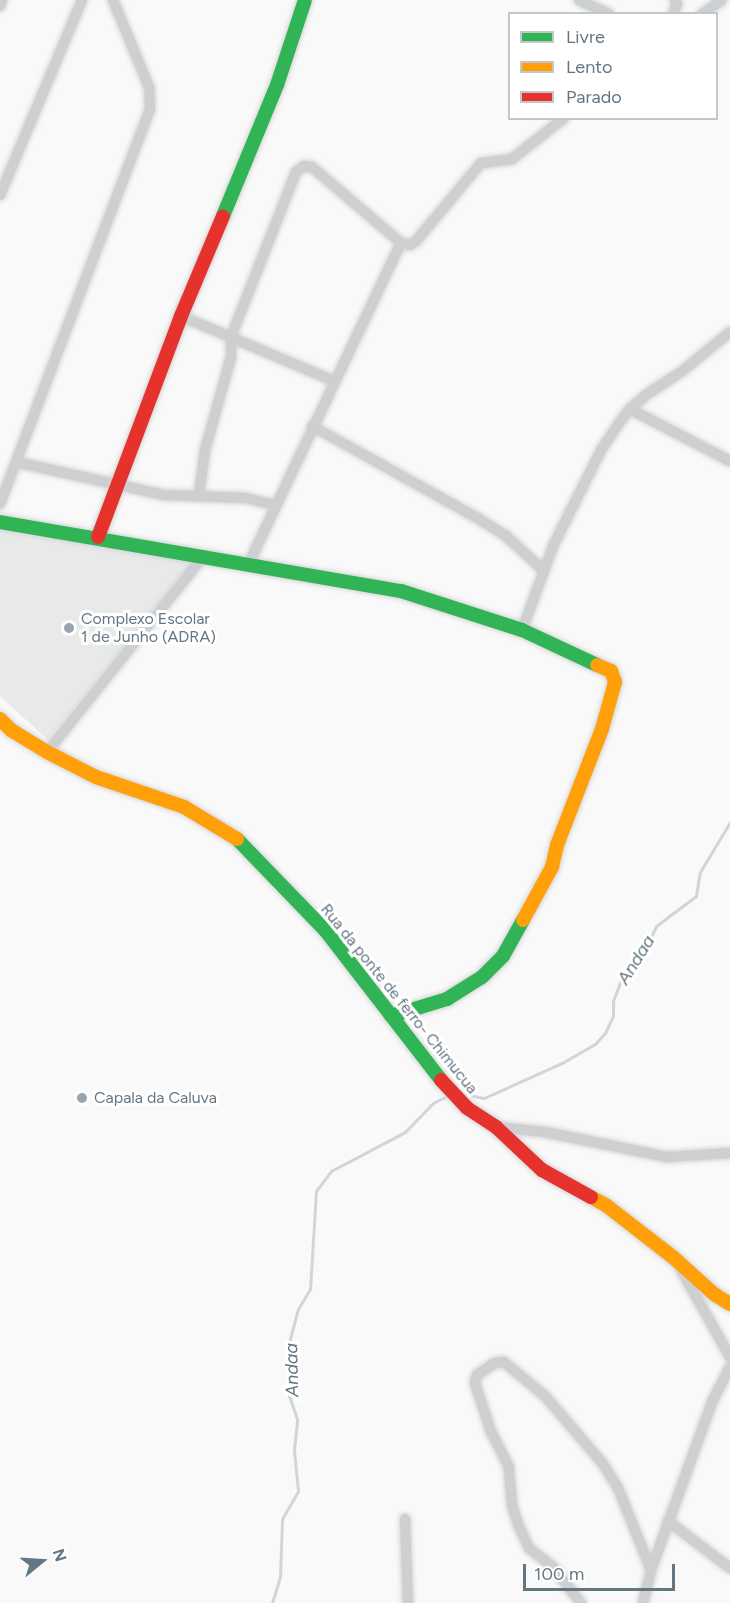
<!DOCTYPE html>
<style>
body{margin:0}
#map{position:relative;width:730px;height:1603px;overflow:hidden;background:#f9f9f9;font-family:Figtree,sans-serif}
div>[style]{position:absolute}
.built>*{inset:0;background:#e8e9e9}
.stream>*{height:3px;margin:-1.5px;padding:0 1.5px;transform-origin:1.5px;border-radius:1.5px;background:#ced6d9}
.roads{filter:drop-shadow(0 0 2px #d5d6d7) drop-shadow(0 0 2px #d5d6d7)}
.street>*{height:10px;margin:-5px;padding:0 5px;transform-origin:5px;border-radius:5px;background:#cecfd0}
.fast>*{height:14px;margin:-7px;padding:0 7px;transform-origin:7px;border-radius:7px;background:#30b455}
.slow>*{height:14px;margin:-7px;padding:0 7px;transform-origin:7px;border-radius:7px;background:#ff9f0a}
.jam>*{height:14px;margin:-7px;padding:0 7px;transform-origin:7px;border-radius:7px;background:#e5322d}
.dots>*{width:16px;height:16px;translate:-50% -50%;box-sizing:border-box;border:3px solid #fff;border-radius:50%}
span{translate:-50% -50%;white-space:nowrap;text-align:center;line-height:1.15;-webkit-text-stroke:6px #fff;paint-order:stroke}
.poi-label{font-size:16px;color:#657683}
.left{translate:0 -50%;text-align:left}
.street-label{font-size:16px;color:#657683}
.water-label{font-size:18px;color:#60757c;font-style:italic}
.legend{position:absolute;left:508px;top:12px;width:210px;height:108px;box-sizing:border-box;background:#fff;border:2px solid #c1c8cd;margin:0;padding:8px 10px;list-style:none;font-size:18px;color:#657683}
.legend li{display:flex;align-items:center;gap:12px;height:30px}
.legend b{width:30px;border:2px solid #c1c8cd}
.north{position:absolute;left:12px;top:1531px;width:60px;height:60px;-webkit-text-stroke:4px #fff;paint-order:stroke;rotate:72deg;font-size:16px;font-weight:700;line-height:24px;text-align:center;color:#657683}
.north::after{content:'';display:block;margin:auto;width:21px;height:27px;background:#657683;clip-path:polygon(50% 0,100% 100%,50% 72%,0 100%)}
.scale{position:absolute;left:523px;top:1564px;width:152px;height:27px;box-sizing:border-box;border:3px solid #657683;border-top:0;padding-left:8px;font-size:18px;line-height:21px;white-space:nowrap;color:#657683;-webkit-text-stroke:4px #fff;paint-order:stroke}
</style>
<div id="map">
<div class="built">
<div style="clip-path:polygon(0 525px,194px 560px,48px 740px,0 696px)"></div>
</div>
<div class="stream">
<div style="left:460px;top:1093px;width:25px;rotate:12deg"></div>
<div style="left:484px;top:1098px;width:85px;rotate:-24.2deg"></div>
<div style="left:562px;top:1063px;width:39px;rotate:-30deg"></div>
<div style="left:596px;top:1043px;width:13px;rotate:-48deg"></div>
<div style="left:605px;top:1033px;width:19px;rotate:-65deg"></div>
<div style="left:613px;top:1016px;width:15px;rotate:-90deg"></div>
<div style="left:613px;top:1001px;width:25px;rotate:-69deg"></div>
<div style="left:622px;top:978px;width:33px;rotate:-50deg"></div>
<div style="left:643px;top:953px;width:30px;rotate:-64deg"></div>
<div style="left:656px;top:926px;width:50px;rotate:-36.9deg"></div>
<div style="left:696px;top:896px;width:24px;rotate:-81deg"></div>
<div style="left:700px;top:872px;width:58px;rotate:-59deg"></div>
<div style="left:272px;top:1603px;width:27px;rotate:-73deg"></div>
<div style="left:280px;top:1577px;width:58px;rotate:-88deg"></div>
<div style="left:282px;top:1519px;width:32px;rotate:-60deg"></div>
<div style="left:298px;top:1491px;width:41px;rotate:-95.6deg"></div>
<div style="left:294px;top:1450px;width:31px;rotate:-84deg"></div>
<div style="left:297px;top:1419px;width:24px;rotate:-109deg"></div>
<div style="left:289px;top:1396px;width:50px;rotate:-91.1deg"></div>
<div style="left:288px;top:1346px;width:38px;rotate:-75deg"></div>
<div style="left:298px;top:1309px;width:23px;rotate:-59deg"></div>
<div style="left:310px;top:1289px;width:98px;rotate:-86.5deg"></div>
<div style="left:316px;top:1191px;width:25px;rotate:-53deg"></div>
<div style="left:331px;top:1171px;width:84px;rotate:-27.8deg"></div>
<div style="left:405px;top:1132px;width:40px;rotate:-46deg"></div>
<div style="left:433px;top:1103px;width:16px;rotate:-27deg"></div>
</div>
<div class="roads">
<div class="street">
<div style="left:579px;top:0;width:33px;rotate:25deg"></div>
<div style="left:0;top:6px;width:6px;rotate:-72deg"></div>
<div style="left:673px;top:14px;width:11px;rotate:-68deg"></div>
<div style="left:677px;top:4px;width:4px;rotate:-117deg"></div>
<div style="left:702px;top:14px;width:24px;rotate:-35deg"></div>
<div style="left:0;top:195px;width:212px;rotate:-67.2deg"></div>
<div style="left:181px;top:316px;width:166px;rotate:23deg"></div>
<div style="left:630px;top:409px;width:113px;rotate:27.5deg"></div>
<div style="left:312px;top:426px;width:191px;rotate:29.1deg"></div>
<div style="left:479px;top:519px;width:32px;rotate:32deg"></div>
<div style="left:506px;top:536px;width:52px;rotate:42.6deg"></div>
<div style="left:16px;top:462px;width:152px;rotate:12.6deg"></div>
<div style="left:164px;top:495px;width:82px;rotate:2.1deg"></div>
<div style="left:246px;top:498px;width:29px;rotate:14deg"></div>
<div style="left:199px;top:495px;width:45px;rotate:-82.4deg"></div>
<div style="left:205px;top:450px;width:97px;rotate:-74.4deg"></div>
<div style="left:231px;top:357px;width:20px;rotate:-90deg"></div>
<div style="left:231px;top:337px;width:177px;rotate:-68.5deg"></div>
<div style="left:296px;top:172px;width:10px;rotate:-37deg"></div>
<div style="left:304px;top:166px;width:8px;rotate:7deg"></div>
<div style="left:312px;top:167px;width:117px;rotate:40.5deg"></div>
<div style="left:0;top:504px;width:422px;rotate:-69.2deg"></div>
<div style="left:150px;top:110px;width:23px;rotate:-92deg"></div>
<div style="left:149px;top:87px;width:94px;rotate:-112.5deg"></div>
<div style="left:248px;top:565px;width:357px;rotate:-64.6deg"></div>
<div style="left:401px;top:243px;width:9px;rotate:13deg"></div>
<div style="left:410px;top:245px;width:7px;rotate:-34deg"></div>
<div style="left:416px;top:241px;width:102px;rotate:-50.2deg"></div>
<div style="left:481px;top:163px;width:31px;rotate:-7deg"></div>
<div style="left:512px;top:159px;width:66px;rotate:-38.3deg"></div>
<div style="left:522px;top:630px;width:92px;rotate:-69.6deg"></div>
<div style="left:554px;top:544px;width:105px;rotate:-63.4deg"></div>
<div style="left:601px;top:450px;width:32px;rotate:-56deg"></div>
<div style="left:619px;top:423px;width:18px;rotate:-52deg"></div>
<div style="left:630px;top:409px;width:21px;rotate:-41deg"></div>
<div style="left:646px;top:395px;width:42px;rotate:-33.3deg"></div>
<div style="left:681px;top:372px;width:63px;rotate:-39.2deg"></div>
<div style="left:47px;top:752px;width:252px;rotate:-51.4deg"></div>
<div style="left:496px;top:1127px;width:49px;rotate:5.8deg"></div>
<div style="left:545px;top:1132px;width:125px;rotate:11.6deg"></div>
<div style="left:667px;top:1157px;width:63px;rotate:-3.6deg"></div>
<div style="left:680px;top:1268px;width:102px;rotate:60.7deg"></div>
<div style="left:405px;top:1519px;width:84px;rotate:88deg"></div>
<div style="left:668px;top:1521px;width:78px;rotate:37.2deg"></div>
<div style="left:581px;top:1603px;width:46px;rotate:-127.9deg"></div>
<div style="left:553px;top:1567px;width:31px;rotate:-142deg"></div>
<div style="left:529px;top:1548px;width:26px;rotate:-115deg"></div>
<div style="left:518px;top:1524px;width:20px;rotate:-108deg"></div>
<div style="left:512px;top:1505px;width:38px;rotate:-95deg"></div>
<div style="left:509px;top:1467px;width:39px;rotate:-117deg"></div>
<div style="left:491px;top:1432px;width:52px;rotate:-108.1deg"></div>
<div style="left:475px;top:1383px;width:8px;rotate:-76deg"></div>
<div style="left:477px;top:1375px;width:22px;rotate:-34deg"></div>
<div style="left:495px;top:1363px;width:9px;rotate:-6deg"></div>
<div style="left:504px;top:1362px;width:53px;rotate:39.7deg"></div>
<div style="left:545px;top:1396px;width:89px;rotate:49.5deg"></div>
<div style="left:603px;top:1464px;width:28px;rotate:58deg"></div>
<div style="left:618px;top:1488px;width:88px;rotate:68.1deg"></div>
<div style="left:643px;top:1603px;width:34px;rotate:-76deg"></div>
<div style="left:651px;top:1570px;width:179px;rotate:-70deg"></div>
<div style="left:712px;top:1402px;width:39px;rotate:-63deg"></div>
</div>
<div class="fast">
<div style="left:223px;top:216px;width:142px;rotate:-67.6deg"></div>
<div style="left:277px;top:85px;width:89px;rotate:-71.8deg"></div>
<div style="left:0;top:522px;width:407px;rotate:9.8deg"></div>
<div style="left:401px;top:591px;width:127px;rotate:17.9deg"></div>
<div style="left:522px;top:630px;width:83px;rotate:25deg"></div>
<div style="left:237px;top:839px;width:127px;rotate:46deg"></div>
<div style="left:325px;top:930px;width:190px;rotate:52.3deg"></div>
<div style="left:391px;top:1016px;width:59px;rotate:-16.9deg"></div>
<div style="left:447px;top:999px;width:41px;rotate:-32.2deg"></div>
<div style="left:482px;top:977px;width:30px;rotate:-45deg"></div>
<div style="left:503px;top:956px;width:41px;rotate:-60.9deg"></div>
</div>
<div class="slow">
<div style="left:0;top:719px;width:16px;rotate:45deg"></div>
<div style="left:11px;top:730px;width:42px;rotate:31.4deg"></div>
<div style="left:47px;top:752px;width:55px;rotate:27deg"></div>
<div style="left:96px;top:777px;width:93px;rotate:18.8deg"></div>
<div style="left:184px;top:807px;width:62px;rotate:31.1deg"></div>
<div style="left:523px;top:920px;width:60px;rotate:-61.3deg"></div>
<div style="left:552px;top:867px;width:23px;rotate:-77deg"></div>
<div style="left:557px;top:845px;width:124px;rotate:-68.8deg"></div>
<div style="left:602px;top:729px;width:49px;rotate:-74.5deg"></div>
<div style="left:615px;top:682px;width:12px;rotate:-110deg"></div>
<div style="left:611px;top:671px;width:15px;rotate:-157deg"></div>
<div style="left:591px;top:1197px;width:18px;rotate:29deg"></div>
<div style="left:607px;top:1206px;width:85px;rotate:37.8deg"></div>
<div style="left:674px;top:1258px;width:54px;rotate:42deg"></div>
<div style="left:714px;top:1294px;width:19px;rotate:32deg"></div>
</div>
<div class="jam">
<div style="left:98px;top:537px;width:236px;rotate:-69.4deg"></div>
<div style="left:181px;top:316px;width:108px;rotate:-67.2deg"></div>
<div style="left:441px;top:1080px;width:38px;rotate:47deg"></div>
<div style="left:467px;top:1108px;width:35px;rotate:33deg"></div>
<div style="left:496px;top:1127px;width:63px;rotate:43.1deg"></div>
<div style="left:542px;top:1170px;width:56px;rotate:28.9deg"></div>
</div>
</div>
<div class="dots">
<div style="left:69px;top:628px;background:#99a4ac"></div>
<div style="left:82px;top:1098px;background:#99a4ac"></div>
</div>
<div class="poi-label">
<span class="left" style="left:81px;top:628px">Complexo Escolar<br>1 de Junho (ADRA)</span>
<span class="left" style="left:94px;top:1098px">Capala da Caluva</span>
</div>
<div class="street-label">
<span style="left:399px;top:999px;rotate:51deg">Rua da ponte de ferro- Chimucua</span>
</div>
<div class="water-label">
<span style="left:636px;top:960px;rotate:-58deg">Andaa</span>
<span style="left:292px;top:1370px;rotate:-91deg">Andaa</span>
</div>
<ul class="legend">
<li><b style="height:8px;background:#30b455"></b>Livre</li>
<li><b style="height:8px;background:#ff9f0a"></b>Lento</li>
<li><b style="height:8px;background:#e5322d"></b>Parado</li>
</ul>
<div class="north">N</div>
<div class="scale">100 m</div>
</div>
